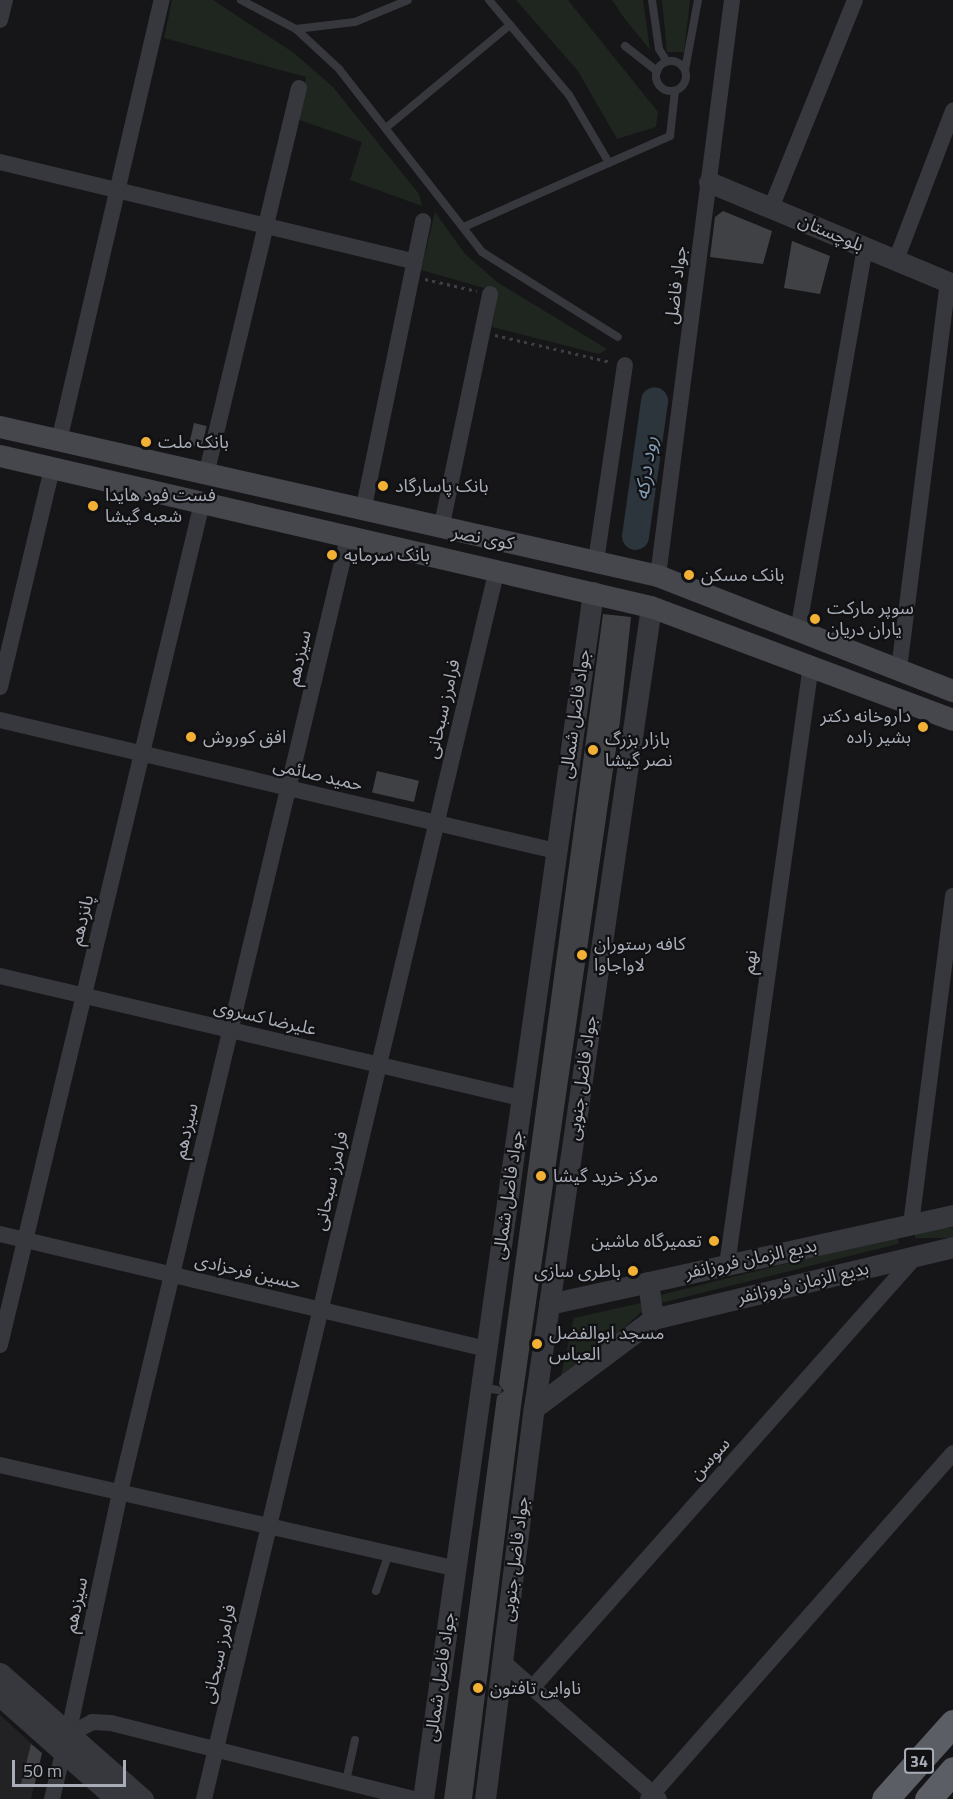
<!DOCTYPE html>
<meta charset="utf-8">
<style>
body{margin:0}
#map{position:relative;width:953px;height:1799px;overflow:hidden;background:#161618;font-family:"Titillium Web","Noto Sans Arabic",sans-serif}
div>[style]{position:absolute}
.built>*{inset:0;background:#222225}
.green>*{inset:0;background:#1e261f;transform-origin:0 0}
.river>*{height:27px;margin:-13.5px;padding:0 13.5px;transform-origin:13.5px;border-radius:13.5px;background:#2c353c}
.building>*{inset:0;background:#404145;transform-origin:0 0}
.path>*{height:3px;margin-top:-1.5px;transform-origin:0;background:repeating-linear-gradient(90deg,#3d3f44 0 3px,transparent 0 7.5px)}
.service>*{height:8px;margin:-4px;padding:0 4px;transform-origin:4px;border-radius:4px;background:#37383d}
.service>.ring{margin:-4px;padding:0;box-sizing:content-box;background:none;border:8px solid #37383d;border-radius:50%}
.minor>*{height:16px;margin:-8px;padding:0 8px;transform-origin:8px;border-radius:8px;background:#37383d}
.tertiary>*{height:21px;margin:-10.5px;padding:0 10.5px;transform-origin:10.5px;border-radius:10.5px;background:#37383d}
.secondary>*{height:22px;margin:-11px;padding:0 11px;transform-origin:11px;border-radius:11px;background:#45474d}
.trunk>*{height:27px;margin:-13.5px;padding:0 13.5px;transform-origin:13.5px;border-radius:13.5px;background:#5b5e65}
.dots>*{width:16px;height:16px;translate:-50% -50%;box-sizing:border-box;border:3px solid #111113;border-radius:50%}
span{translate:-50% -50%;white-space:nowrap;text-align:center;line-height:1.15;-webkit-text-stroke:4.5px #111113;paint-order:stroke}
.shield-label span{padding:2px 4px;background:#111113;border:2px solid;border-radius:4px;-webkit-text-stroke-width:0}
.shield-label{font-size:16px;color:#a8adb8;font-weight:700}
.street-label{font-size:18px;color:#a8adb8}
.poi-label{font-size:18px;color:#a8adb8}
.left{translate:0 -50%;text-align:left}
.right{translate:-100% -50%;text-align:right}
.water-label{font-size:20px;color:#7f9bb3;font-style:italic}
.scale{position:absolute;left:12px;top:1760px;width:114px;height:27px;box-sizing:border-box;border:3px solid #a8adb8;border-top:0;padding-left:8px;font-size:18px;line-height:21px;white-space:nowrap;color:#a8adb8;-webkit-text-stroke:4px #111113;paint-order:stroke}
</style>
<div id="map">
<div class="built">
<div style="clip-path:polygon(0 1715px,42px 1753px,31px 1799px,0 1799px)"></div>
</div>
<div class="green">
<div style="clip-path:polygon(172px 0,213px 0,294px 53px,333px 87px,419px 194px,422px 206px,350px 180px,362px 142px,297px 119px,306px 77px,164px 38px)"></div>
<div style="clip-path:polygon(516px 0,568px 0,658px 112px,656px 127px,617px 139px,578px 71px)"></div>
<div style="clip-path:polygon(612px 0,643px 0,650px 50px,625px 19px)"></div>
<div style="clip-path:polygon(662px 0,690px 0,684px 52px,667px 52px)"></div>
<div style="clip-path:polygon(435px 212px,465px 254px,497px 282px,607px 349px,599px 354px,492px 327px,498px 292px,421px 270px)"></div>
<div style="left:953px;top:1228px;width:10px;height:38px;rotate:90deg"></div>
<div style="left:897px;top:1236px;width:8px;height:244px;rotate:76deg"></div>
<div style="clip-path:polygon(645px 1302px,647px 1307px,566px 1380px,561px 1375px,574px 1318px)"></div>
</div>
<div class="river">
<div style="left:635px;top:536px;width:137px;rotate:-82deg"></div>
</div>
<div class="building">
<div style="clip-path:polygon(723px 211px,772px 231px,763px 264px,710px 257px,715px 217px)"></div>
<div style="clip-path:polygon(792px 241px,830px 256px,820px 294px,784px 288px)"></div>
<div style="left:194px;top:423px;width:13px;height:22px;rotate:13deg"></div>
<div style="clip-path:polygon(603px 614px,631px 617px,620px 721px,521px 1406px,472px 1799px,444px 1799px,497px 1396px,504px 1391px,499px 1384px)"></div>
<div style="left:377px;top:771px;width:43px;height:22px;rotate:13deg"></div>
<div style="clip-path:polygon(31px 1744px,42px 1753px,34px 1787px,21px 1784px)"></div>
</div>
<div class="path">
<div style="left:425px;top:279px;width:53px;rotate:13deg"></div>
<div style="left:495px;top:335px;width:119px;rotate:13.1deg"></div>
</div>
<div class="service">
<div style="left:241px;top:0;width:62px;rotate:27.8deg"></div>
<div style="left:296px;top:29px;width:59px;rotate:42.9deg"></div>
<div style="left:339px;top:69px;width:232px;rotate:52deg"></div>
<div style="left:482px;top:252px;width:160px;rotate:32deg"></div>
<div style="left:489px;top:0;width:124px;rotate:49.9deg"></div>
<div style="left:569px;top:95px;width:79px;rotate:59.5deg"></div>
<div style="left:652px;top:0;width:49px;rotate:81.9deg"></div>
<div style="left:659px;top:49px;width:15px;rotate:58deg"></div>
<div style="left:296px;top:29px;width:59px;rotate:-6.8deg"></div>
<div style="left:355px;top:22px;width:57px;rotate:-22.5deg"></div>
<div style="left:625px;top:46px;width:41px;rotate:38deg"></div>
<div class="ring" style="left:656px;top:61px;width:22px;height:22px"></div>
<div style="left:685px;top:70px;width:71px;rotate:-79.5deg"></div>
<div style="left:387px;top:127px;width:160px;rotate:-39.7deg"></div>
<div style="left:466px;top:226px;width:223px;rotate:-23.8deg"></div>
<div style="left:670px;top:136px;width:45px;rotate:-83.7deg"></div>
<div style="left:481px;top:1387px;width:17px;rotate:10deg"></div>
<div style="left:376px;top:1591px;width:40px;rotate:-71.1deg"></div>
<div style="left:346px;top:1781px;width:42px;rotate:-77.6deg"></div>
</div>
<div class="minor">
<div style="left:0;top:20px;width:21px;rotate:-76deg"></div>
<div style="left:0;top:162px;width:425px;rotate:13.5deg"></div>
<div style="left:771px;top:208px;width:224px;rotate:-68deg"></div>
<div style="left:896px;top:260px;width:160px;rotate:-69.1deg"></div>
<div style="left:59px;top:441px;width:453px;rotate:-76.9deg"></div>
<div style="left:206px;top:475px;width:398px;rotate:-76.5deg"></div>
<div style="left:363px;top:511px;width:296px;rotate:-78.3deg"></div>
<div style="left:441px;top:529px;width:240px;rotate:-78.2deg"></div>
<div style="left:596px;top:561px;width:198px;rotate:-81.6deg"></div>
<div style="left:658px;top:576px;width:581px;rotate:-82.68deg"></div>
<div style="left:798px;top:631px;width:390px;rotate:-80.1deg"></div>
<div style="left:899px;top:669px;width:390px;rotate:-82.8deg"></div>
<div style="left:0;top:687px;width:225px;rotate:-76.6deg"></div>
<div style="left:0;top:720px;width:571px;rotate:13.26deg"></div>
<div style="left:0;top:976px;width:535px;rotate:13.18deg"></div>
<div style="left:911px;top:1224px;width:331px;rotate:-82.7deg"></div>
<div style="left:0;top:1234px;width:499px;rotate:13.3deg"></div>
<div style="left:727px;top:1265px;width:606px;rotate:-82.03deg"></div>
<div style="left:0;top:1345px;width:866px;rotate:-76.51deg"></div>
<div style="left:0;top:1465px;width:467px;rotate:12.8deg"></div>
<div style="left:502px;top:1661px;width:209px;rotate:41.3deg"></div>
<div style="left:533px;top:1687px;width:577px;rotate:-48.37deg"></div>
<div style="left:68px;top:1735px;width:249px;rotate:-77.9deg"></div>
<div style="left:120px;top:1492px;width:981px;rotate:-76.56deg"></div>
<div style="left:68px;top:1735px;width:27px;rotate:-28deg"></div>
<div style="left:92px;top:1722px;width:19px;rotate:3deg"></div>
<div style="left:111px;top:1723px;width:312px;rotate:14.1deg"></div>
<div style="left:52px;top:1799px;width:47px;rotate:-76.6deg"></div>
<div style="left:204px;top:1799px;width:1260px;rotate:-76.6deg"></div>
<div style="left:648px;top:1799px;width:461px;rotate:-48.6deg"></div>
</div>
<div class="tertiary">
<div style="left:709px;top:182px;width:264px;rotate:22.7deg"></div>
<div style="left:648px;top:1282px;width:37px;rotate:82deg"></div>
<div style="left:549px;top:1304px;width:414px;rotate:-12.4deg"></div>
<div style="left:534px;top:1408px;width:149px;rotate:-36.8deg"></div>
<div style="left:653px;top:1319px;width:309px;rotate:-13.5deg"></div>
<div style="left:0;top:1673px;width:191px;rotate:41.4deg"></div>
<div style="left:0;top:1696px;width:155px;rotate:41.6deg"></div>
<div style="left:423px;top:1799px;width:1219px;rotate:-81.98deg"></div>
<div style="left:485px;top:1799px;width:394px;rotate:-82.9deg"></div>
<div style="left:534px;top:1408px;width:809px;rotate:-81.69deg"></div>
</div>
<div class="secondary">
<div style="left:0;top:427px;width:675px;rotate:12.76deg"></div>
<div style="left:658px;top:576px;width:317px;rotate:21.3deg"></div>
<div style="left:0;top:456px;width:668px;rotate:13.06deg"></div>
<div style="left:651px;top:607px;width:322px;rotate:20.5deg"></div>
</div>
<div class="trunk">
<div style="left:885px;top:1799px;width:102px;rotate:-48.2deg"></div>
<div style="left:928px;top:1799px;width:38px;rotate:-49deg"></div>
</div>
<div class="dots">
<div style="left:146px;top:442px;background:#f2b134"></div>
<div style="left:383px;top:486px;background:#f2b134"></div>
<div style="left:93px;top:506px;background:#f2b134"></div>
<div style="left:332px;top:555px;background:#f2b134"></div>
<div style="left:689px;top:575px;background:#f2b134"></div>
<div style="left:815px;top:619px;background:#f2b134"></div>
<div style="left:923px;top:727px;background:#f2b134"></div>
<div style="left:191px;top:737px;background:#f2b134"></div>
<div style="left:593px;top:750px;background:#f2b134"></div>
<div style="left:582px;top:955px;background:#f2b134"></div>
<div style="left:541px;top:1176px;background:#f2b134"></div>
<div style="left:714px;top:1241px;background:#f2b134"></div>
<div style="left:633px;top:1271px;background:#f2b134"></div>
<div style="left:537px;top:1344px;background:#f2b134"></div>
<div style="left:478px;top:1688px;background:#f2b134"></div>
</div>
<div class="shield-label">
<span style="left:919px;top:1761px">34</span>
</div>
<div class="street-label">
<span style="left:831px;top:233px;rotate:23deg">بلوچستان</span>
<span style="left:676px;top:285px;rotate:-83deg">جواد فاضل</span>
<span style="left:483px;top:538px;rotate:11deg">کوی نصر</span>
<span style="left:299px;top:658px;rotate:-77deg">سیزدهم</span>
<span style="left:443px;top:709px;rotate:-77deg">فرامرز سبحانی</span>
<span style="left:575px;top:714px;rotate:-82deg">جواد فاضل شمالی</span>
<span style="left:318px;top:775px;rotate:13deg">حمید صائمی</span>
<span style="left:82px;top:920px;rotate:-76deg">پانزدهم</span>
<span style="left:750px;top:962px;rotate:-82deg">نهم</span>
<span style="left:265px;top:1018px;rotate:13deg">علیرضا کسروی</span>
<span style="left:582px;top:1078px;rotate:-82deg">جواد فاضل جنوبی</span>
<span style="left:186px;top:1131px;rotate:-77deg">سیزدهم</span>
<span style="left:331px;top:1181px;rotate:-77deg">فرامرز سبحانی</span>
<span style="left:508px;top:1195px;rotate:-82deg">جواد فاضل شمالی</span>
<span style="left:751px;top:1259px;rotate:-12deg">بدیع‌ الزمان فروزانفر</span>
<span style="left:248px;top:1272px;rotate:13deg">حسین فرحزادی</span>
<span style="left:803px;top:1283px;rotate:-13deg">بدیع الزمان فروزانفر</span>
<span style="left:710px;top:1459px;rotate:-48deg">سوسن</span>
<span style="left:515px;top:1559px;rotate:-83deg">جواد فاضل جنوبی</span>
<span style="left:76px;top:1605px;rotate:-78deg">سیزدهم</span>
<span style="left:219px;top:1654px;rotate:-77deg">فرامرز سبحانی</span>
<span style="left:440px;top:1677px;rotate:-82deg">جواد فاضل شمالی</span>
</div>
<div class="poi-label">
<span class="left" style="left:158px;top:442px">بانک ملت</span>
<span class="left" style="left:395px;top:486px">بانک پاسارگاد</span>
<span class="left" style="left:105px;top:506px">فست فود هایدا<br>شعبه گیشا</span>
<span class="left" style="left:344px;top:555px">بانک سرمایه</span>
<span class="left" style="left:701px;top:575px">بانک مسکن</span>
<span class="left" style="left:827px;top:619px">سوپر مارکت<br>یاران دریان</span>
<span class="right" style="left:911px;top:727px">داروخانه دکتر<br>بشیر زاده</span>
<span class="left" style="left:203px;top:737px">افق کوروش</span>
<span class="left" style="left:605px;top:750px">بازار بزرگ<br>نصر گیشا</span>
<span class="left" style="left:594px;top:955px">کافه رستوران<br>لاواجاوا</span>
<span class="left" style="left:553px;top:1176px">مرکز خرید گیشا</span>
<span class="right" style="left:702px;top:1241px">تعمیرگاه ماشین</span>
<span class="right" style="left:621px;top:1271px">باطری سازی</span>
<span class="left" style="left:549px;top:1344px">مسجد ابوالفضل<br>العباس</span>
<span class="left" style="left:490px;top:1688px">ناوایی تافتون</span>
</div>
<div class="water-label">
<span style="left:645px;top:468px;rotate:-82deg">رود درکه</span>
</div>
<div class="scale">50 m</div>
</div>
